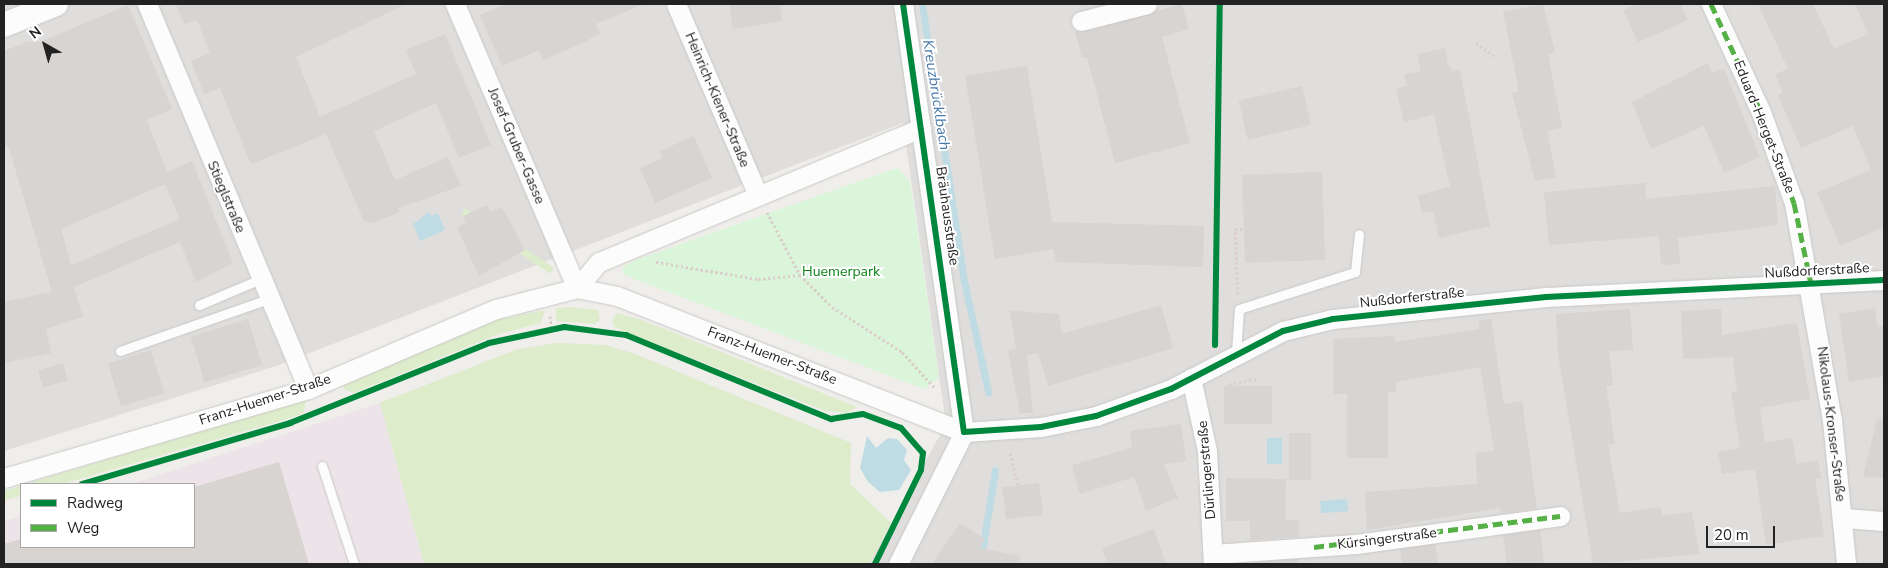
<!DOCTYPE html>
<meta charset="utf-8">
<style>
body{margin:0}
#map{position:relative;width:1888px;height:568px;overflow:hidden;background:#f0eeeb;font-family:"Nunito Sans",sans-serif}
div>[style]{position:absolute}
.residential>*{inset:0;background:#dfdedc}
.industrial>*{inset:0;background:#ede4e9}
.grass>*{inset:0;background:#ddeccb;transform-origin:0 0}
.park>*{inset:0;background:#daf5da}
.water>*{inset:0;background:#bfdbe3;transform-origin:0 0}
.stream>*{height:7px;margin:-3.5px;padding:0 3.5px;transform-origin:3.5px;border-radius:3.5px;background:#bfdbe3}
.building>*{inset:0;background:#d7d4d2;transform-origin:0 0}
.path>*{height:3px;margin-top:-1.5px;transform-origin:0;background:repeating-linear-gradient(90deg,#dccecd 0 2.5px,transparent 0 5px)}
.roads{filter:drop-shadow(0 0 1px #c9c8c7) drop-shadow(0 0 1px #c9c8c7)}
.service>*{height:9px;margin:-4.5px;padding:0 4.5px;transform-origin:4.5px;border-radius:4.5px;background:#fdfcfc}
.minor>*{height:19px;margin:-9.5px;padding:0 9.5px;transform-origin:9.5px;border-radius:9.5px;background:#fdfcfc}
.tertiary>*{height:24px;margin:-12px;padding:0 12px;transform-origin:12px;border-radius:12px;background:#fdfcfc}
.quiet>*{height:5px;margin-top:-2.5px;transform-origin:0;background:repeating-linear-gradient(90deg,#55b145 0 10px,transparent 0 15px)}
.cycleway>*{height:6px;margin:-3px;padding:0 3px;transform-origin:3px;border-radius:3px;background:#00873e}
span{translate:-50% -50%;white-space:nowrap;text-align:center;line-height:1.15;-webkit-text-stroke:4px #fff;paint-order:stroke}
.street-label{font-size:14px;color:#222}
.park-label{font-size:14px;color:#0c8416}
.water-label{font-size:15px;color:#4a7aab;font-style:italic}
.frame{position:absolute;inset:0;border:5px solid #222;pointer-events:none}
.legend{position:absolute;left:20px;top:483px;width:175px;height:65px;box-sizing:border-box;background:#fff;border:1px solid #a7a7a7;margin:0;padding:6px 9px;list-style:none;font-size:15px;color:#222}
.legend li{display:flex;align-items:center;gap:10px;height:25px}
.legend b{width:25px;border:1px solid #a7a7a7}
.north{position:absolute;left:20px;top:20px;width:50px;height:50px;-webkit-text-stroke:4px #fff;paint-order:stroke;rotate:322deg;font-size:14px;font-weight:700;line-height:20px;text-align:center;color:#222}
.north::after{content:'';display:block;margin:auto;width:18px;height:22px;background:#222;clip-path:polygon(50% 0,100% 100%,50% 72%,0 100%)}
.scale{position:absolute;left:1706px;top:526px;width:69px;height:22px;box-sizing:border-box;border:2px solid #222;border-top:0;padding-left:6px;font-size:15px;line-height:18px;white-space:nowrap;color:#222;-webkit-text-stroke:4px #fff;paint-order:stroke}
</style>
<div id="map">
<div class="residential">
<div style="clip-path:polygon(4px 4px,1884px 4px,1884px 564px,869px 564px,946px 424px,903px 123px,276px 366px,4px 451px)"></div>
</div>
<div class="industrial">
<div style="clip-path:polygon(556px 343px,605px 345px,632px 353px,851px 443px,850px 484px,891px 523px,869px 564px,4px 564px,4px 521px,21px 516px,21px 547px,194px 547px,194px 484px,131px 484px,380px 403px,515px 350px)"></div>
</div>
<div class="grass">
<div style="left:554px;top:268px;width:7px;height:107px;rotate:124deg"></div>
<div style="clip-path:polygon(570px 307px,598px 310px,600px 320px,595px 324px,556px 321px,556px 308px)"></div>
<div style="clip-path:polygon(545px 310px,541px 323px,499px 334px,353px 393px,344px 389px,342px 384px,495px 320px)"></div>
<div style="clip-path:polygon(617px 313px,642px 320px,857px 407px,846px 413px,825px 411px,614px 327px,612px 320px)"></div>
<div style="clip-path:polygon(556px 343px,605px 345px,632px 353px,851px 443px,850px 484px,891px 523px,869px 564px,424px 564px,380px 403px,515px 350px)"></div>
<div style="clip-path:polygon(306px 399px,304px 413px,284px 420px,62px 484px,26px 484px)"></div>
<div style="clip-path:polygon(21px 486px,21px 496px,4px 500px,4px 491px)"></div>
</div>
<div class="park">
<div style="clip-path:polygon(897px 168px,910px 181px,939px 377px,924px 389px,624px 275px,622px 268px,633px 261px)"></div>
</div>
<div class="water">
<div style="clip-path:polygon(429px 212px,431px 216px,438px 213px,445px 230px,420px 241px,413px 224px)"></div>
<div style="clip-path:polygon(867px 436px,876px 448px,888px 438px,897px 439px,907px 450px,904px 460px,911px 470px,899px 490px,880px 492px,868px 482px,860px 468px)"></div>
<div style="left:1267px;top:438px;width:15px;height:26px"></div>
<div style="left:1347px;top:499px;width:12px;height:27px;rotate:85deg"></div>
</div>
<div class="stream">
<div style="left:922px;top:4px;width:275px;rotate:81.4deg"></div>
<div style="left:963px;top:276px;width:119px;rotate:77.8deg"></div>
<div style="left:980px;top:564px;width:95px;rotate:-80.9deg"></div>
</div>
<div class="building">
<div style="clip-path:polygon(176px 4px,406px 4px,296px 57px,320px 117px,416px 74px,406px 50px,445px 34px,491px 145px,459px 158px,436px 103px,374px 131px,395px 180px,448px 157px,461px 186px,398px 208px,400px 212px,373px 223px,364px 221px,326px 134px,251px 164px,220px 88px,204px 94px,191px 61px,210px 53px,197px 20px,184px 24px)"></div>
<div style="clip-path:polygon(506px 4px,644px 4px,596px 24px,600px 33px,581px 44px,543px 60px,539px 50px,502px 66px,480px 15px)"></div>
<div style="clip-path:polygon(729px 4px,780px 4px,782px 21px,733px 29px)"></div>
<div style="clip-path:polygon(1182px 4px,1189px 29px,1162px 37px,1190px 143px,1115px 163px,1087px 57px,1082px 58px,1075px 32px)"></div>
<div style="clip-path:polygon(1543px 4px,1555px 52px,1548px 54px,1562px 128px,1547px 131px,1556px 177px,1535px 181px,1512px 93px,1519px 92px,1503px 12px)"></div>
<div style="clip-path:polygon(1638px 4px,1680px 4px,1688px 20px,1638px 42px,1623px 10px)"></div>
<div style="clip-path:polygon(1758px 4px,1813px 4px,1834px 49px,1868px 34px,1855px 4px,1884px 4px,1884px 227px,1840px 246px,1817px 192px,1871px 170px,1853px 126px,1801px 148px,1778px 95px,1783px 93px,1775px 74px,1788px 69px)"></div>
<div style="clip-path:polygon(evenodd,128px 5px,172px 109px,147px 120px,167px 172px,192px 161px,233px 263px,196px 282px,180px 242px,74px 287px,83px 317px,46px 329px,51px 353px,4px 363px,4px 302px,52px 292px,8px 145px,4px 146px,4px 51px,27px 42px,40px 42px,128px 5px,165px 184px,180px 219px,71px 265px,61px 229px,165px 184px)"></div>
<div style="clip-path:polygon(1445px 48px,1448px 65px,1453px 71px,1460px 70px,1490px 226px,1439px 238px,1433px 211px,1422px 213px,1418px 195px,1450px 187px,1434px 114px,1404px 122px,1396px 88px,1407px 86px,1404px 74px,1421px 71px,1417px 54px)"></div>
<div style="clip-path:polygon(1708px 63px,1712px 73px,1724px 69px,1760px 157px,1724px 173px,1704px 126px,1651px 149px,1632px 102px)"></div>
<div style="clip-path:polygon(1027px 66px,1052px 222px,1204px 226px,1203px 267px,1056px 262px,1053px 249px,995px 259px,965px 76px)"></div>
<div style="left:1302px;top:86px;width:40px;height:65px;rotate:77deg"></div>
<div style="clip-path:polygon(694px 136px,712px 178px,655px 203px,640px 168px,663px 158px,660px 151px)"></div>
<div style="left:1322px;top:172px;width:88px;height:80px;rotate:88deg"></div>
<div style="clip-path:polygon(1645px 183px,1646px 199px,1775px 186px,1778px 225px,1678px 238px,1680px 264px,1661px 265px,1659px 236px,1549px 245px,1544px 192px)"></div>
<div style="clip-path:polygon(487px 205px,490px 212px,502px 207px,525px 250px,479px 276px,457px 227px,466px 223px,463px 216px)"></div>
<div style="clip-path:polygon(1161px 305px,1173px 348px,1048px 386px,1038px 353px,1027px 355px,1033px 412px,1020px 414px,1008px 351px,1016px 349px,1010px 311px,1059px 314px,1062px 334px)"></div>
<div style="clip-path:polygon(1875px 308px,1878px 327px,1884px 326px,1884px 376px,1849px 382px,1839px 314px)"></div>
<div style="clip-path:polygon(1630px 309px,1633px 350px,1609px 351px,1613px 385px,1606px 386px,1615px 444px,1608px 445px,1620px 513px,1661px 507px,1662px 516px,1692px 512px,1699px 554px,1593px 564px,1558px 354px,1556px 314px)"></div>
<div style="clip-path:polygon(1721px 309px,1722px 335px,1797px 323px,1810px 399px,1760px 408px,1765px 443px,1792px 438px,1797px 464px,1818px 460px,1821px 478px,1815px 479px,1824px 536px,1766px 545px,1755px 469px,1722px 474px,1718px 452px,1740px 448px,1731px 392px,1737px 391px,1733px 357px,1683px 359px,1681px 311px)"></div>
<div style="left:248px;top:319px;width:48px;height:60px;rotate:73deg"></div>
<div style="clip-path:polygon(1491px 319px,1504px 404px,1522px 401px,1537px 508px,1500px 513px,1500px 508px,1367px 530px,1365px 492px,1477px 484px,1476px 453px,1494px 451px,1480px 367px,1396px 382px,1396px 392px,1388px 392px,1388px 458px,1347px 458px,1347px 394px,1334px 394px,1333px 339px,1394px 336px,1395px 342px,1479px 329px,1479px 320px)"></div>
<div style="left:151px;top:350px;width:45px;height:45px;rotate:73deg"></div>
<div style="left:63px;top:363px;width:18px;height:26px;rotate:74deg"></div>
<div style="left:1224px;top:386px;width:48px;height:38px"></div>
<div style="clip-path:polygon(1877px 419px,1884px 419px,1884px 478px,1863px 477px)"></div>
<div style="clip-path:polygon(1181px 424px,1186px 461px,1164px 464px,1178px 498px,1146px 511px,1134px 477px,1080px 494px,1072px 465px,1132px 448px,1130px 431px)"></div>
<div style="left:1289px;top:433px;width:22px;height:47px"></div>
<div style="clip-path:polygon(279px 462px,309px 564px,4px 564px,4px 544px,21px 539px,21px 547px,194px 547px,194px 487px)"></div>
<div style="clip-path:polygon(1226px 478px,1286px 479px,1285px 520px,1299px 520px,1299px 537px,1250px 540px,1250px 521px,1226px 521px)"></div>
<div style="left:1039px;top:483px;width:32px;height:37px;rotate:83deg"></div>
<div style="clip-path:polygon(960px 523px,985px 539px,980px 548px,1020px 556px,1019px 564px,932px 564px)"></div>
<div style="clip-path:polygon(1154px 529px,1166px 564px,1108px 564px,1102px 548px)"></div>
<div style="clip-path:polygon(1540px 530px,1544px 564px,1507px 564px,1503px 535px)"></div>
<div style="clip-path:polygon(1435px 544px,1438px 564px,1402px 564px,1400px 549px)"></div>
<div style="clip-path:polygon(1299px 559px,1299px 564px,1250px 564px,1250px 563px)"></div>
</div>
<div class="path">
<div style="left:1476px;top:43px;width:24px;rotate:35deg"></div>
<div style="left:767px;top:212px;width:71px;rotate:62.4deg"></div>
<div style="left:800px;top:275px;width:45px;rotate:45deg"></div>
<div style="left:832px;top:307px;width:83px;rotate:32.7deg"></div>
<div style="left:902px;top:352px;width:49px;rotate:47.5deg"></div>
<div style="left:656px;top:262px;width:103px;rotate:9.5deg"></div>
<div style="left:758px;top:279px;width:42px;rotate:-5.4deg"></div>
<div style="left:1238px;top:294px;width:65px;rotate:-92.6deg"></div>
<div style="left:1235px;top:229px;width:9px"></div>
<div style="left:550px;top:316px;width:12px;rotate:85deg"></div>
<div style="left:1229px;top:384px;width:28px;rotate:-10deg"></div>
<div style="left:1010px;top:453px;width:33px;rotate:76deg"></div>
</div>
<div class="roads">
<div class="service">
<div style="left:199px;top:305px;width:69px;rotate:-22.9deg"></div>
<div style="left:120px;top:351px;width:160px;rotate:-19.3deg"></div>
<div style="left:1236px;top:352px;width:43px;rotate:-86deg"></div>
<div style="left:1239px;top:309px;width:122px;rotate:-17.7deg"></div>
<div style="left:1355px;top:272px;width:38px;rotate:-84deg"></div>
<div style="left:322px;top:466px;width:103px;rotate:71.9deg"></div>
</div>
<div class="minor">
<div style="left:147px;top:4px;width:417px;rotate:67.3deg"></div>
<div style="left:455px;top:4px;width:309px;rotate:66.8deg"></div>
<div style="left:577px;top:288px;width:34px;rotate:-50deg"></div>
<div style="left:599px;top:262px;width:349px;rotate:-22.6deg"></div>
<div style="left:676px;top:4px;width:208px;rotate:66.8deg"></div>
<div style="left:1711px;top:4px;width:119px;rotate:65.2deg"></div>
<div style="left:1761px;top:112px;width:97px;rotate:70.1deg"></div>
<div style="left:1794px;top:203px;width:220px;rotate:80.1deg"></div>
<div style="left:1832px;top:420px;width:145px;rotate:84.4deg"></div>
<div style="left:1081px;top:21px;width:68px;rotate:-14.4deg"></div>
<div style="left:1191px;top:378px;width:75px;rotate:77.6deg"></div>
<div style="left:1207px;top:451px;width:113px;rotate:87deg"></div>
<div style="left:4px;top:478px;width:317px;rotate:-16.3deg"></div>
<div style="left:308px;top:389px;width:204px;rotate:-23.1deg"></div>
<div style="left:496px;top:309px;width:84px;rotate:-14.5deg"></div>
<div style="left:577px;top:288px;width:41px;rotate:11.3deg"></div>
<div style="left:617px;top:296px;width:373px;rotate:21.4deg"></div>
<div style="left:964px;top:432px;width:77px;rotate:-3.7deg"></div>
<div style="left:1041px;top:427px;width:56px;rotate:-11.3deg"></div>
<div style="left:1096px;top:416px;width:80px;rotate:-19.8deg"></div>
<div style="left:1171px;top:389px;width:126px;rotate:-27.4deg"></div>
<div style="left:1283px;top:331px;width:51px;rotate:-13.5deg"></div>
<div style="left:1333px;top:319px;width:214px;rotate:-5.9deg"></div>
<div style="left:1546px;top:297px;width:338px;rotate:-2.9deg"></div>
<div style="left:1843px;top:518px;width:41px;rotate:4.2deg"></div>
<div style="left:1213px;top:554px;width:143px;rotate:-4deg"></div>
<div style="left:1356px;top:544px;width:206px;rotate:-7.8deg"></div>
<div style="left:898px;top:564px;width:148px;rotate:-63.4deg"></div>
<div style="left:964px;top:432px;width:432px;rotate:-98.1deg"></div>
</div>
<div class="tertiary">
<div style="left:4px;top:25px;width:56px;rotate:-22deg"></div>
</div>
</div>
<div class="quiet">
<div style="left:1711px;top:4px;width:119px;rotate:65.2deg"></div>
<div style="left:1761px;top:112px;width:97px;rotate:70.1deg"></div>
<div style="left:1794px;top:203px;width:83px;rotate:78.1deg"></div>
<div style="left:1314px;top:547px;width:248px;rotate:-7.2deg"></div>
</div>
<div class="cycleway">
<div style="left:903px;top:4px;width:432px;rotate:81.9deg"></div>
<div style="left:964px;top:432px;width:77px;rotate:-3.7deg"></div>
<div style="left:1041px;top:427px;width:56px;rotate:-11.3deg"></div>
<div style="left:1096px;top:416px;width:80px;rotate:-19.8deg"></div>
<div style="left:1171px;top:389px;width:126px;rotate:-27.4deg"></div>
<div style="left:1283px;top:331px;width:51px;rotate:-13.5deg"></div>
<div style="left:1333px;top:319px;width:214px;rotate:-5.9deg"></div>
<div style="left:1546px;top:297px;width:338px;rotate:-2.9deg"></div>
<div style="left:1215px;top:345px;width:341px;rotate:-89.2deg"></div>
<div style="left:82px;top:484px;width:217px;rotate:-16.3deg"></div>
<div style="left:290px;top:423px;width:214px;rotate:-21.9deg"></div>
<div style="left:489px;top:343px;width:77px;rotate:-12deg"></div>
<div style="left:564px;top:327px;width:63px;rotate:7.4deg"></div>
<div style="left:626px;top:335px;width:222px;rotate:22.3deg"></div>
<div style="left:831px;top:419px;width:32px;rotate:-9deg"></div>
<div style="left:863px;top:414px;width:40px;rotate:20.2deg"></div>
<div style="left:901px;top:428px;width:33px;rotate:49deg"></div>
<div style="left:923px;top:453px;width:17px;rotate:97deg"></div>
<div style="left:921px;top:470px;width:105px;rotate:116.1deg"></div>
</div>
<div class="street-label">
<span style="left:717px;top:100px;rotate:67deg">Heinrich-Kiener-Straße</span>
<span style="left:1764px;top:127px;rotate:68deg">Eduard-Herget-Straße</span>
<span style="left:516px;top:146px;rotate:67deg">Josef-Gruber-Gasse</span>
<span style="left:226px;top:197px;rotate:67deg">Stieglstraße</span>
<span style="left:947px;top:216px;rotate:82deg">Bräuhausstraße</span>
<span style="left:1817px;top:271px;rotate:-3deg">Nußdorferstraße</span>
<span style="left:1412px;top:298px;rotate:-6deg">Nußdorferstraße</span>
<span style="left:772px;top:356px;rotate:21deg">Franz-Huemer-Straße</span>
<span style="left:265px;top:400px;rotate:-18deg">Franz-Huemer-Straße</span>
<span style="left:1831px;top:424px;rotate:83deg">Nikolaus-Kronser-Straße</span>
<span style="left:1207px;top:470px;rotate:-95deg">Dürlingerstraße</span>
<span style="left:1387px;top:539px;rotate:-7deg">Kürsingerstraße</span>
</div>
<div class="park-label">
<span style="left:841px;top:272px">Huemerpark</span>
</div>
<div class="water-label">
<span style="left:936px;top:95px;rotate:81deg">Kreuzbrücklbach</span>
</div>
<div class="frame"></div>
<ul class="legend">
<li><b style="height:6px;background:#00873e"></b>Radweg</li>
<li><b style="height:6px;background:#55b145"></b>Weg</li>
</ul>
<div class="north">N</div>
<div class="scale">20 m</div>
</div>
